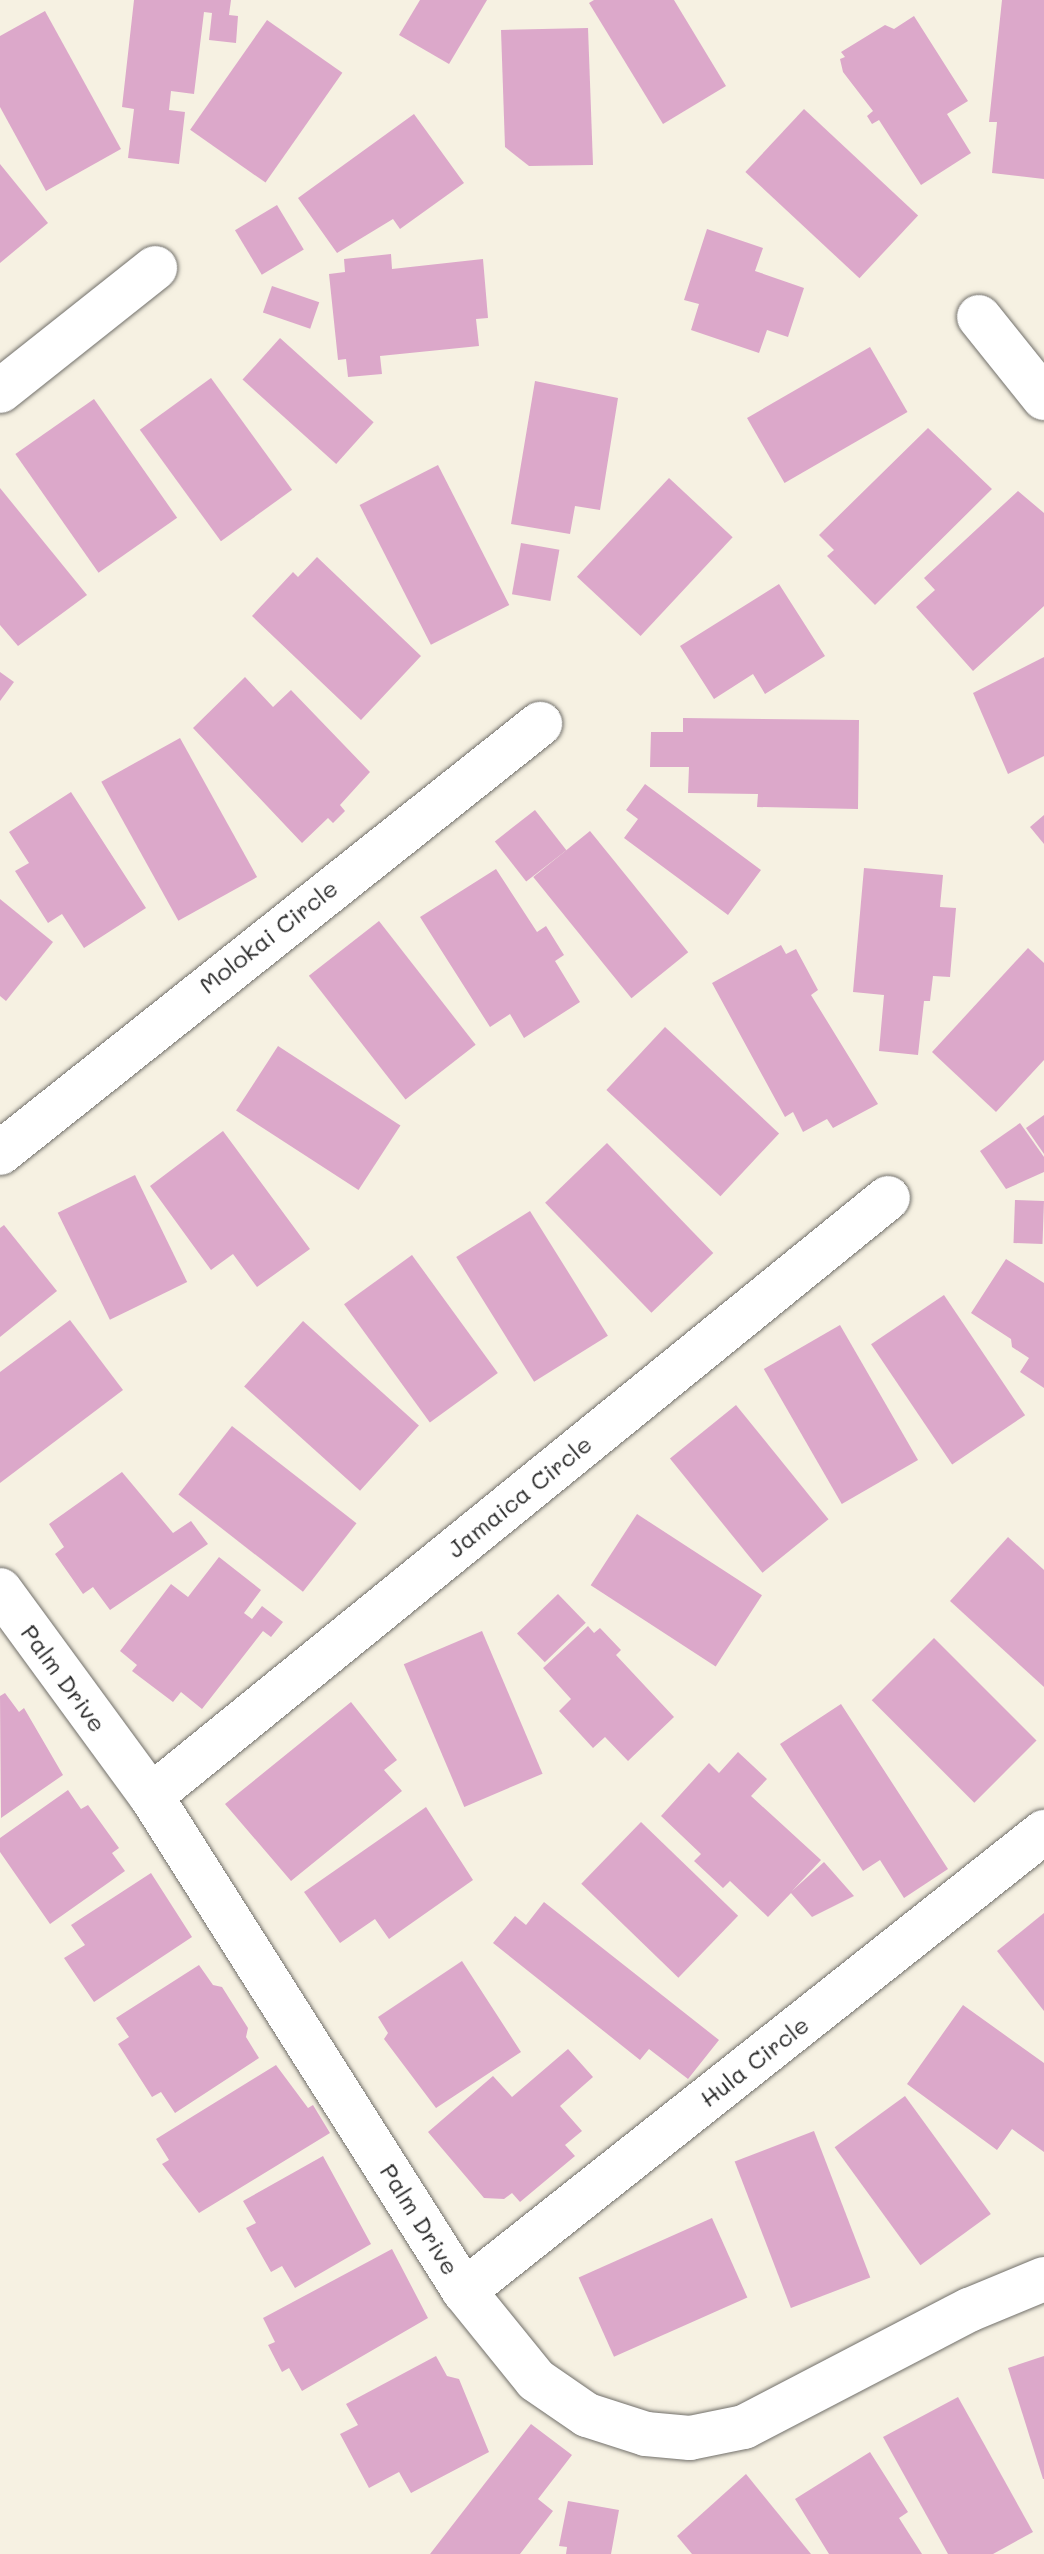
<!DOCTYPE html>
<style>
body{margin:0}
#map{position:relative;width:1044px;height:2554px;overflow:hidden;background:#f6f1e2;font-family:Mali,sans-serif}
div>[style]{position:absolute}
.building>*{inset:0;background:#dca8ca;transform-origin:0 0}
.roads{filter:drop-shadow(0 0 2px #72706b) drop-shadow(0 0 2px #72706b)}
.minor>*{height:44px;margin:-22px;padding:0 22px;transform-origin:22px;border-radius:22px;background:#fff}
span{translate:-50% -50%;white-space:nowrap;text-align:center;line-height:1.15;-webkit-text-stroke:7px #fff;paint-order:stroke}
.street-label{font-size:24px;color:#2b2b2b}
</style>
<div id="map">
<div class="building">
<div style="clip-path:polygon(134px 0,231px 0,229px 15px,238px 16px,236px 43px,209px 40px,212px 13px,204px 12px,194px 94px,171px 91px,169px 110px,185px 112px,179px 164px,128px 158px,134px 109px,122px 107px)"></div>
<div style="clip-path:polygon(420px 0,487px 0,449px 64px,399px 35px)"></div>
<div style="clip-path:polygon(594px 0,674px 0,726px 86px,663px 124px,589px 3px)"></div>
<div style="clip-path:polygon(1002px 0,1044px 0,1044px 179px,992px 173px,997px 122px,989px 122px)"></div>
<div style="clip-path:polygon(45px 11px,121px 149px,46px 191px,0 107px,0 36px)"></div>
<div style="clip-path:polygon(914px 16px,968px 101px,947px 114px,971px 153px,921px 185px,879px 120px,872px 124px,867px 116px,873px 111px,843px 72px,840px 59px,845px 57px,841px 52px,885px 25px,894px 29px)"></div>
<div style="left:267px;top:20px;width:92px;height:134px;rotate:35deg"></div>
<div style="clip-path:polygon(588px 28px,593px 165px,529px 166px,505px 147px,501px 30px)"></div>
<div style="left:804px;top:109px;width:156px;height:86px;rotate:43deg"></div>
<div style="clip-path:polygon(414px 114px,464px 183px,400px 229px,393px 219px,337px 253px,298px 198px)"></div>
<div style="clip-path:polygon(0 164px,48px 223px,0 263px)"></div>
<div style="left:277px;top:205px;width:52px;height:49px;rotate:59deg"></div>
<div style="clip-path:polygon(707px 229px,763px 248px,755px 271px,804px 288px,788px 337px,767px 330px,759px 353px,691px 330px,699px 304px,684px 300px)"></div>
<div style="clip-path:polygon(391px 254px,392px 269px,483px 259px,488px 318px,476px 319px,479px 346px,380px 356px,382px 374px,348px 377px,346px 359px,338px 360px,329px 274px,345px 272px,344px 259px)"></div>
<div style="left:272px;top:286px;width:50px;height:28px;rotate:19deg"></div>
<div style="left:280px;top:338px;width:126px;height:56px;rotate:42deg"></div>
<div style="left:870px;top:347px;width:75px;height:142px;rotate:60deg"></div>
<div style="left:211px;top:378px;width:138px;height:88px;rotate:54deg"></div>
<div style="clip-path:polygon(535px 381px,618px 398px,600px 510px,575px 506px,570px 534px,511px 524px)"></div>
<div style="left:94px;top:399px;width:145px;height:96px;rotate:55deg"></div>
<div style="clip-path:polygon(928px 428px,992px 489px,875px 605px,827px 556px,834px 550px,819px 535px)"></div>
<div style="left:438px;top:465px;width:157px;height:88px;rotate:63deg"></div>
<div style="left:669px;top:478px;width:87px;height:135px;rotate:43deg"></div>
<div style="clip-path:polygon(0 488px,87px 595px,18px 646px,0 625px)"></div>
<div style="clip-path:polygon(1018px 491px,1044px 513px,1044px 606px,973px 671px,916px 607px,935px 590px,924px 578px)"></div>
<div style="left:521px;top:543px;width:39px;height:52px;rotate:10deg"></div>
<div style="clip-path:polygon(317px 557px,421px 656px,361px 720px,252px 616px,293px 572px,298px 577px)"></div>
<div style="clip-path:polygon(779px 584px,825px 656px,765px 694px,753px 674px,714px 699px,680px 646px)"></div>
<div style="clip-path:polygon(1044px 657px,1044px 756px,1008px 774px,973px 693px)"></div>
<div style="clip-path:polygon(0 672px,14px 682px,0 701px)"></div>
<div style="clip-path:polygon(245px 677px,273px 707px,291px 690px,370px 772px,340px 805px,345px 811px,333px 823px,328px 818px,302px 843px,193px 728px)"></div>
<div style="clip-path:polygon(683px 718px,859px 720px,858px 809px,757px 807px,758px 794px,688px 793px,689px 767px,650px 767px,651px 732px,683px 732px)"></div>
<div style="left:180px;top:738px;width:159px;height:90px;rotate:61deg"></div>
<div style="clip-path:polygon(645px 784px,761px 870px,728px 915px,624px 838px,638px 819px,626px 810px)"></div>
<div style="clip-path:polygon(71px 792px,146px 908px,84px 948px,62px 914px,48px 923px,15px 871px,29px 863px,9px 832px)"></div>
<div style="left:535px;top:810px;width:51px;height:51px;rotate:52deg"></div>
<div style="clip-path:polygon(1044px 815px,1044px 844px,1030px 827px)"></div>
<div style="left:590px;top:831px;width:156px;height:73px;rotate:51deg"></div>
<div style="clip-path:polygon(864px 868px,943px 875px,940px 907px,956px 908px,950px 977px,933px 976px,930px 1001px,924px 1001px,918px 1055px,879px 1051px,884px 995px,853px 992px)"></div>
<div style="clip-path:polygon(496px 869px,537px 932px,546px 926px,564px 955px,555px 961px,580px 1002px,524px 1038px,510px 1014px,490px 1027px,420px 917px)"></div>
<div style="clip-path:polygon(0 899px,53px 942px,6px 1001px,0 996px)"></div>
<div style="left:379px;top:921px;width:157px;height:89px;rotate:52deg"></div>
<div style="clip-path:polygon(781px 945px,786px 954px,796px 949px,818px 990px,811px 995px,878px 1104px,833px 1128px,827px 1119px,803px 1132px,793px 1112px,785px 1117px,712px 983px)"></div>
<div style="clip-path:polygon(1028px 948px,1044px 963px,1044px 1060px,996px 1112px,932px 1052px)"></div>
<div style="left:665px;top:1027px;width:156px;height:86px;rotate:43deg"></div>
<div style="left:278px;top:1046px;width:146px;height:77px;rotate:33deg"></div>
<div style="clip-path:polygon(1044px 1115px,1044px 1154px,1026px 1128px)"></div>
<div style="clip-path:polygon(1020px 1123px,1044px 1157px,1044px 1172px,1006px 1189px,980px 1151px)"></div>
<div style="clip-path:polygon(223px 1131px,310px 1249px,257px 1287px,233px 1254px,211px 1270px,150px 1186px)"></div>
<div style="left:607px;top:1143px;width:153px;height:86px;rotate:46deg"></div>
<div style="left:135px;top:1175px;width:119px;height:86px;rotate:64deg"></div>
<div style="left:1015px;top:1200px;width:29px;height:43px;rotate:2deg"></div>
<div style="left:530px;top:1211px;width:147px;height:87px;rotate:58deg"></div>
<div style="clip-path:polygon(4px 1225px,57px 1291px,0 1337px,0 1228px)"></div>
<div style="left:412px;top:1255px;width:146px;height:84px;rotate:54deg"></div>
<div style="clip-path:polygon(1006px 1259px,1044px 1283px,1044px 1388px,1020px 1372px,1029px 1358px,1012px 1347px,1011px 1339px,971px 1313px)"></div>
<div style="left:944px;top:1295px;width:145px;height:88px;rotate:56deg"></div>
<div style="clip-path:polygon(70px 1320px,123px 1390px,0 1483px,0 1372px)"></div>
<div style="left:303px;top:1321px;width:156px;height:88px;rotate:42deg"></div>
<div style="left:840px;top:1325px;width:156px;height:88px;rotate:60deg"></div>
<div style="left:736px;top:1405px;width:147px;height:85px;rotate:51deg"></div>
<div style="left:232px;top:1426px;width:158px;height:87px;rotate:38deg"></div>
<div style="clip-path:polygon(122px 1472px,173px 1533px,191px 1521px,208px 1544px,110px 1610px,93px 1587px,83px 1594px,55px 1554px,64px 1547px,49px 1524px)"></div>
<div style="left:637px;top:1514px;width:149px;height:85px;rotate:33deg"></div>
<div style="clip-path:polygon(1008px 1537px,1044px 1570px,1044px 1687px,950px 1601px)"></div>
<div style="clip-path:polygon(219px 1557px,261px 1590px,244px 1613px,252px 1619px,262px 1606px,283px 1622px,271px 1637px,263px 1631px,202px 1709px,181px 1692px,173px 1702px,132px 1671px,137px 1665px,120px 1651px,171px 1584px,188px 1597px)"></div>
<div style="left:558px;top:1594px;width:40px;height:57px;rotate:46deg"></div>
<div style="clip-path:polygon(588px 1626px,594px 1633px,600px 1628px,621px 1650px,616px 1655px,674px 1717px,628px 1761px,605px 1737px,593px 1748px,559px 1711px,571px 1699px,543px 1668px)"></div>
<div style="left:482px;top:1631px;width:155px;height:85px;rotate:67deg"></div>
<div style="left:934px;top:1638px;width:145px;height:88px;rotate:45deg"></div>
<div style="clip-path:polygon(5px 1693px,19px 1712px,24px 1708px,63px 1775px,1px 1818px,0 1696px)"></div>
<div style="clip-path:polygon(351px 1702px,397px 1760px,384px 1770px,402px 1791px,291px 1881px,225px 1804px)"></div>
<div style="clip-path:polygon(841px 1704px,948px 1869px,904px 1898px,880px 1860px,863px 1871px,780px 1744px)"></div>
<div style="clip-path:polygon(738px 1752px,767px 1779px,751px 1796px,821px 1860px,792px 1891px,824px 1862px,854px 1896px,812px 1917px,791px 1893px,768px 1917px,730px 1881px,723px 1888px,694px 1861px,701px 1854px,661px 1816px,709px 1763px,719px 1773px)"></div>
<div style="clip-path:polygon(68px 1790px,81px 1809px,88px 1805px,119px 1848px,112px 1853px,125px 1871px,50px 1924px,0 1852px,0 1838px)"></div>
<div style="clip-path:polygon(426px 1807px,473px 1880px,389px 1939px,375px 1919px,340px 1943px,304px 1892px)"></div>
<div style="left:641px;top:1822px;width:135px;height:86px;rotate:44deg"></div>
<div style="clip-path:polygon(151px 1873px,192px 1937px,94px 2002px,64px 1958px,85px 1945px,71px 1925px)"></div>
<div style="clip-path:polygon(544px 1902px,719px 2040px,688px 2079px,649px 2049px,640px 2060px,493px 1943px,515px 1916px,526px 1925px)"></div>
<div style="clip-path:polygon(1044px 1913px,1044px 2011px,997px 1951px)"></div>
<div style="clip-path:polygon(462px 1961px,521px 2052px,436px 2108px,384px 2039px,388px 2033px,378px 2017px)"></div>
<div style="clip-path:polygon(199px 1965px,213px 1985px,222px 1987px,248px 2028px,246px 2037px,259px 2058px,175px 2113px,161px 2092px,152px 2097px,118px 2044px,129px 2037px,116px 2018px)"></div>
<div style="clip-path:polygon(963px 2005px,1044px 2063px,1044px 2152px,1012px 2129px,997px 2150px,907px 2084px)"></div>
<div style="clip-path:polygon(568px 2049px,593px 2077px,560px 2106px,582px 2131px,565px 2145px,575px 2156px,520px 2202px,512px 2193px,504px 2199px,484px 2198px,428px 2132px,493px 2076px,512px 2097px)"></div>
<div style="clip-path:polygon(276px 2065px,308px 2108px,313px 2105px,330px 2133px,199px 2213px,162px 2164px,169px 2160px,156px 2139px)"></div>
<div style="left:905px;top:2096px;width:146px;height:87px;rotate:54deg"></div>
<div style="left:814px;top:2131px;width:157px;height:85px;rotate:69deg"></div>
<div style="clip-path:polygon(323px 2156px,371px 2244px,295px 2288px,282px 2266px,271px 2272px,246px 2228px,256px 2223px,243px 2201px)"></div>
<div style="left:712px;top:2218px;width:87px;height:146px;rotate:66deg"></div>
<div style="clip-path:polygon(392px 2249px,428px 2318px,302px 2391px,289px 2368px,282px 2372px,268px 2345px,275px 2342px,263px 2318px)"></div>
<div style="clip-path:polygon(436px 2356px,447px 2376px,459px 2379px,489px 2452px,411px 2493px,399px 2472px,369px 2488px,340px 2434px,358px 2425px,346px 2404px)"></div>
<div style="clip-path:polygon(1044px 2356px,1044px 2479px,1043px 2479px,1008px 2368px)"></div>
<div style="clip-path:polygon(958px 2397px,1033px 2532px,993px 2554px,948px 2554px,883px 2437px)"></div>
<div style="clip-path:polygon(531px 2424px,572px 2455px,538px 2499px,553px 2511px,520px 2554px,430px 2554px)"></div>
<div style="clip-path:polygon(870px 2452px,908px 2512px,899px 2518px,922px 2554px,829px 2554px,795px 2499px)"></div>
<div style="clip-path:polygon(746px 2474px,811px 2554px,692px 2554px,677px 2536px)"></div>
<div style="clip-path:polygon(568px 2501px,619px 2510px,611px 2554px,566px 2554px,567px 2547px,559px 2546px)"></div>
</div>
<div class="roads">
<div class="minor">
<div style="left:979px;top:317px;width:104px;rotate:51.3deg"></div>
<div style="left:0;top:391px;width:198px;rotate:-38.4deg"></div>
<div style="left:0;top:1153px;width:690px;rotate:-38.47deg"></div>
<div style="left:0;top:1590px;width:255px;rotate:53.8deg"></div>
<div style="left:151px;top:1796px;width:586px;rotate:57.69deg"></div>
<div style="left:464px;top:2291px;width:114px;rotate:51deg"></div>
<div style="left:536px;top:2380px;width:62px;rotate:34.5deg"></div>
<div style="left:587px;top:2415px;width:62px;rotate:17.9deg"></div>
<div style="left:646px;top:2434px;width:44px;rotate:5.2deg"></div>
<div style="left:690px;top:2438px;width:55px;rotate:-11.5deg"></div>
<div style="left:744px;top:2427px;width:254px;rotate:-27.5deg"></div>
<div style="left:969px;top:2310px;width:81px;rotate:-22.5deg"></div>
<div style="left:151px;top:1796px;width:949px;rotate:-39.06deg"></div>
<div style="left:464px;top:2291px;width:740px;rotate:-38.36deg"></div>
</div>
</div>
<div class="street-label">
<span style="left:268px;top:936px;rotate:-38deg">Molokai Circle</span>
<span style="left:519px;top:1496px;rotate:-39deg">Jamaica Circle</span>
<span style="left:64px;top:1678px;rotate:54deg">Palm Drive</span>
<span style="left:754px;top:2061px;rotate:-38deg">Hula Circle</span>
<span style="left:420px;top:2219px;rotate:58deg">Palm Drive</span>
</div>
</div>
